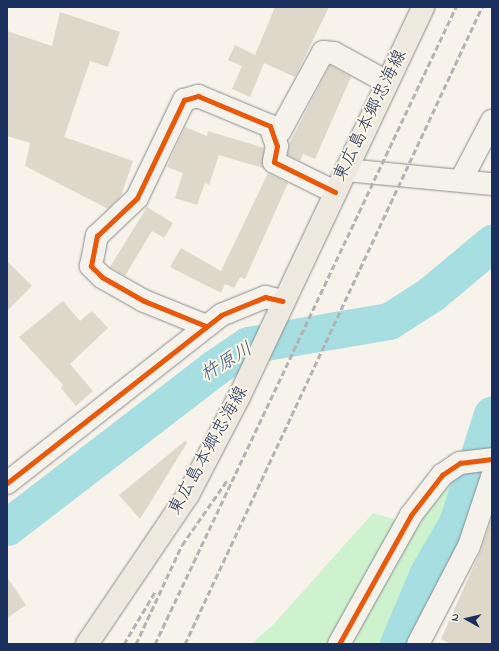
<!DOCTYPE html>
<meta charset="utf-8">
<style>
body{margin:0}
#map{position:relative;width:499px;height:651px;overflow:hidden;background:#f7f3ea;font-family:"Indie Flower","Klee One",sans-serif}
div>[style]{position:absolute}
.green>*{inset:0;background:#cef1ce}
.river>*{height:37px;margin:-18.5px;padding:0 18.5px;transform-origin:18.5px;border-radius:18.5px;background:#a6dee1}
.building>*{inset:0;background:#ded8ca}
.roads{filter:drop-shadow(0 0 1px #8a8c91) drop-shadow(0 0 1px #8a8c91)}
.minor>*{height:22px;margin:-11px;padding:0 11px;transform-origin:11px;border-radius:11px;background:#f5f2ec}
.major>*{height:22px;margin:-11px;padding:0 11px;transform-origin:11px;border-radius:11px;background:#eee9df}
.rail>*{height:3px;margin-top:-1.5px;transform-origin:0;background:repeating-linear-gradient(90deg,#b2b3b4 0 6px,transparent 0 9px)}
.cycleway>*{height:5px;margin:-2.5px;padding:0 2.5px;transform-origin:2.5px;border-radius:2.5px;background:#e8590c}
span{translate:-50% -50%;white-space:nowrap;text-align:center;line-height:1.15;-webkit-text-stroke:4px #fcf5e5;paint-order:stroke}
.street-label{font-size:18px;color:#1b2f5e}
.water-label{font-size:19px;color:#35587e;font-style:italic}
.frame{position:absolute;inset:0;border:8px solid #1b2f5e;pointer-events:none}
.north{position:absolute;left:447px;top:599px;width:40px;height:40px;-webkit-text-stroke:3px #fcf5e5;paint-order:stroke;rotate:278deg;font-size:11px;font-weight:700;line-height:16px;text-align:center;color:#1b2f5e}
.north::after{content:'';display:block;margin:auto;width:14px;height:18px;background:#1b2f5e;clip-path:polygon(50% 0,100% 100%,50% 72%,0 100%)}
</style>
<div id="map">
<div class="green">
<div style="clip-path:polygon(446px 472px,465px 475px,382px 644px,251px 644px,273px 625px,373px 513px,407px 523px)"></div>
</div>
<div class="river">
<div style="left:7px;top:527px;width:261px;rotate:-37.5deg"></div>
<div style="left:214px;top:368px;width:41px;rotate:-34.1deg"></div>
<div style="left:248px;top:345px;width:143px;rotate:-9.7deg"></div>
<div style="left:389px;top:321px;width:50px;rotate:-32.7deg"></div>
<div style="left:431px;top:294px;width:80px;rotate:-39.9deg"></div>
<div style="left:398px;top:644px;width:77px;rotate:-67.1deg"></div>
<div style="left:428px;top:573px;width:58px;rotate:-59.9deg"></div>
<div style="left:457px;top:523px;width:114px;rotate:-72.2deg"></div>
</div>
<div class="building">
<div style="clip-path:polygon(275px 7px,329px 7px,295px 77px,264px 63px,250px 97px,232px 89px,242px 66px,228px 60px,235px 45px,255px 55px)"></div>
<div style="clip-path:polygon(60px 12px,120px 32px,108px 67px,90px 61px,64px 137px,133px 161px,121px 196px,108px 209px,25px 166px,30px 143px,7px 136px,7px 31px,52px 46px)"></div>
<div style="clip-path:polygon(330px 65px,351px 77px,315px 159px,303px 154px,300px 161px,288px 155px,289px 144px)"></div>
<div style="clip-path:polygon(185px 127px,207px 136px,208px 131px,264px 148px,263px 168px,219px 155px,209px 185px,205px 183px,197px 205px,175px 198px,183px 173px,167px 167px)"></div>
<div style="clip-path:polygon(268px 173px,288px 183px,245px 279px,240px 277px,234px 288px,225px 284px,221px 293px,170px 267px,181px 248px,221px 271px)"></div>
<div style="clip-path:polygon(147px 207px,173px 223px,164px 238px,152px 231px,125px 276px,110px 267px)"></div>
<div style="clip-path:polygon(7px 261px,32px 286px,7px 311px)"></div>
<div style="clip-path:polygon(63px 301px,80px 321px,92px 311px,108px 328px,70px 364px,93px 391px,76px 406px,61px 388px,63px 385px,19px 337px)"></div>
<div style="clip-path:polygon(185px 441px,187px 443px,140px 519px,119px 495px)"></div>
<div style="clip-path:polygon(491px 519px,492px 644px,451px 644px,441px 639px,481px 550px)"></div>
<div style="clip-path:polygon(7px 577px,26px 605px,7px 618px)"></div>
</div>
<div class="roads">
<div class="minor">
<div style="left:274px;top:136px;width:8px;rotate:-40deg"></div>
<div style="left:280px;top:131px;width:90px;rotate:-61.4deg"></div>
<div style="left:323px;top:52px;width:11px;rotate:5deg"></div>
<div style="left:334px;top:53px;width:60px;rotate:28.7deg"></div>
<div style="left:346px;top:170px;width:147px;rotate:5.5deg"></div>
<div style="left:461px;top:180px;width:67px;rotate:-62.3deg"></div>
<div style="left:206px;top:326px;width:67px;rotate:-158deg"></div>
<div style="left:144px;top:301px;width:48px;rotate:-150.3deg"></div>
<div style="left:102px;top:277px;width:16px;rotate:-135deg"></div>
<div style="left:91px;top:266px;width:31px;rotate:-79deg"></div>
<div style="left:97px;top:236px;width:55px;rotate:-43.5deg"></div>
<div style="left:137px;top:198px;width:109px;rotate:-64.4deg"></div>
<div style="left:184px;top:100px;width:15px;rotate:-16deg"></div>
<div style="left:198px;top:96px;width:78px;rotate:22.6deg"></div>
<div style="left:270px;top:126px;width:21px;rotate:71deg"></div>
<div style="left:277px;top:146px;width:16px;rotate:101deg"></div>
<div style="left:274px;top:162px;width:68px;rotate:26.2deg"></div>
<div style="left:7px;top:483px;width:272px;rotate:-38.1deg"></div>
<div style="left:221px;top:315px;width:48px;rotate:-22.2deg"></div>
<div style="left:265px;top:297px;width:18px;rotate:13deg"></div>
<div style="left:339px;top:644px;width:148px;rotate:-60.8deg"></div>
<div style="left:411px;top:515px;width:51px;rotate:-52.2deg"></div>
<div style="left:442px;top:475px;width:22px;rotate:-34deg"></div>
<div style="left:460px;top:463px;width:32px;rotate:-7deg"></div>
<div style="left:418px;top:644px;width:110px;rotate:-62.5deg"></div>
<div style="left:469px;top:546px;width:73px;rotate:-71.6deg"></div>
</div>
<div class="major">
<div style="left:87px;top:644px;width:180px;rotate:-55.9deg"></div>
<div style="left:188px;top:495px;width:110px;rotate:-62.5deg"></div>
<div style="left:239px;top:397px;width:431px;rotate:-64.7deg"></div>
</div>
</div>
<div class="rail">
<div style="left:124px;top:644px;width:61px;rotate:-59.2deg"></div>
<div style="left:136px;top:644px;width:109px;rotate:-65.1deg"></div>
<div style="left:182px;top:545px;width:80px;rotate:-55.1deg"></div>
<div style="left:155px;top:644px;width:705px;rotate:-64.71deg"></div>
<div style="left:185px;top:644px;width:703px;rotate:-65deg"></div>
</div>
<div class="cycleway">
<div style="left:206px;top:326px;width:67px;rotate:-158deg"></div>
<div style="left:144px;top:301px;width:48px;rotate:-150.3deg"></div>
<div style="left:102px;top:277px;width:16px;rotate:-135deg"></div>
<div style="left:91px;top:266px;width:31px;rotate:-79deg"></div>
<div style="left:97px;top:236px;width:55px;rotate:-43.5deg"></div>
<div style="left:137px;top:198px;width:109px;rotate:-64.4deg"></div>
<div style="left:184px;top:100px;width:15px;rotate:-16deg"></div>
<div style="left:198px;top:96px;width:78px;rotate:22.6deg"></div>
<div style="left:270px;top:126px;width:21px;rotate:71deg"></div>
<div style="left:277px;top:146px;width:16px;rotate:101deg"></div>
<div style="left:274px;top:162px;width:68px;rotate:26.2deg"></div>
<div style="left:7px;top:483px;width:272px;rotate:-38.1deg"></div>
<div style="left:221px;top:315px;width:48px;rotate:-22.2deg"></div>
<div style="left:265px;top:297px;width:18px;rotate:13deg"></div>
<div style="left:339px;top:644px;width:148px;rotate:-60.8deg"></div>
<div style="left:411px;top:515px;width:51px;rotate:-52.2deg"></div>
<div style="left:442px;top:475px;width:22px;rotate:-34deg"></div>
<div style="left:460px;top:463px;width:32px;rotate:-7deg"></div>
</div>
<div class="street-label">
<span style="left:371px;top:116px;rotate:-64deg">東広島本郷忠海線</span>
<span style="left:209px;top:451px;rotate:-61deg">東広島本郷忠海線</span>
</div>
<div class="water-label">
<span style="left:227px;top:363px;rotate:-31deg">杵原川</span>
</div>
<div class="frame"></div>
<div class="north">N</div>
</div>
